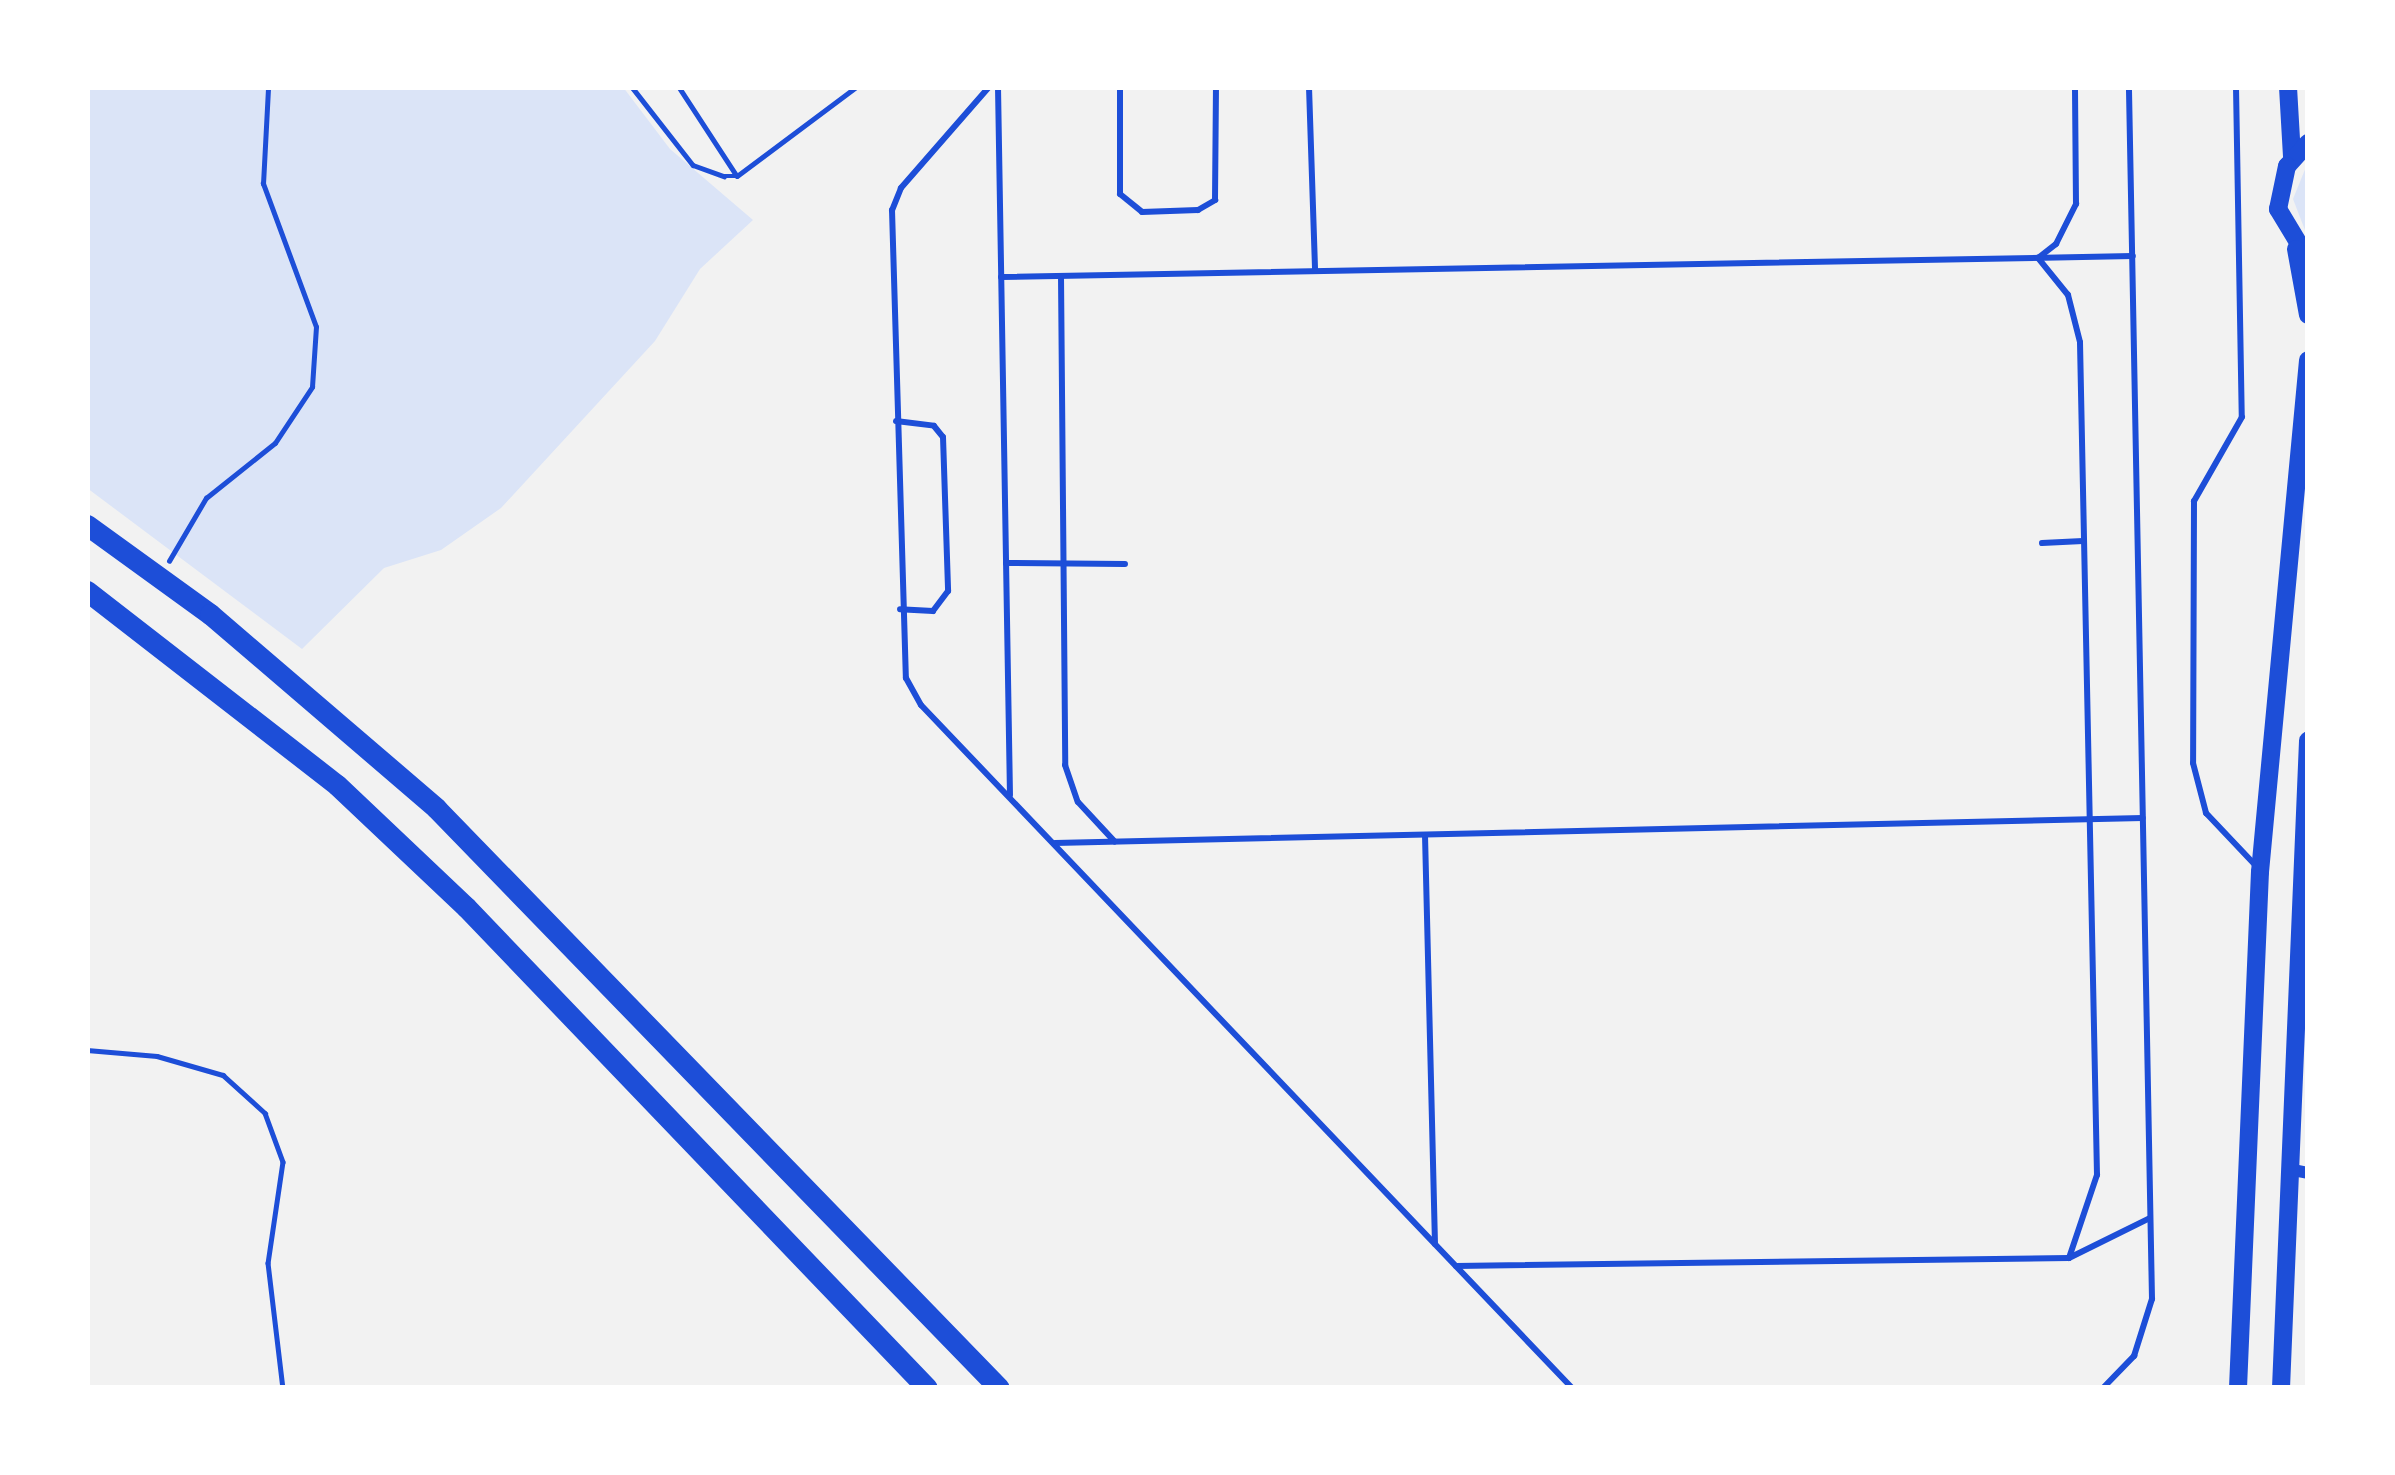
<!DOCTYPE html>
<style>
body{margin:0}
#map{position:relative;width:2395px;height:1475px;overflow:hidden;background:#f2f2f2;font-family:"Nunito Sans",sans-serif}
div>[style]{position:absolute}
.green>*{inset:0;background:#dbe4f7}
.path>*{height:4.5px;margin:-2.25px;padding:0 2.25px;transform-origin:2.25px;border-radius:2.25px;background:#1d4ed8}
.service>*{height:6px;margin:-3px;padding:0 3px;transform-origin:3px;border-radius:3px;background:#1d4ed8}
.minor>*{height:12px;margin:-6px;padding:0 6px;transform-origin:6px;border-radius:6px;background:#1d4ed8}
.secondary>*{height:18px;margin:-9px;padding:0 9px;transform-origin:9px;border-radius:9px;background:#1d4ed8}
.trunk>*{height:21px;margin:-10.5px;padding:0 10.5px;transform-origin:10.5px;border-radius:10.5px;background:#1d4ed8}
span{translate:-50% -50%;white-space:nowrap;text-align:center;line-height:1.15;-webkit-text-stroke:10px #fff;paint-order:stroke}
.frame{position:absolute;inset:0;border:90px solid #fff;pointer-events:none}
</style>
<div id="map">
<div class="green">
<div style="clip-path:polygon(87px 87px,623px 87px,670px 149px,753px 220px,700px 269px,655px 341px,501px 508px,441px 550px,384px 568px,302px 649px,87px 488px)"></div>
<div style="clip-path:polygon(2308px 162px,2308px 238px,2293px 199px)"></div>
</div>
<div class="path">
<div style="left:632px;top:87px;width:99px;rotate:52deg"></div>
<div style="left:693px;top:165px;width:33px;rotate:20deg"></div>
<div style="left:724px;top:176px;width:13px"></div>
<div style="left:737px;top:176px;width:149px;rotate:-36.8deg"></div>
<div style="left:679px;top:87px;width:106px;rotate:56.9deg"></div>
<div style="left:169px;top:561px;width:73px;rotate:-59.6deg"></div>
<div style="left:206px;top:498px;width:88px;rotate:-38.6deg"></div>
<div style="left:275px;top:443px;width:67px;rotate:-56.5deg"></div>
<div style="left:312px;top:387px;width:60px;rotate:-86.2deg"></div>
<div style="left:316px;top:327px;width:153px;rotate:-110.3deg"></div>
<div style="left:263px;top:184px;width:97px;rotate:-87deg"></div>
<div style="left:87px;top:1050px;width:70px;rotate:4.9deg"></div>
<div style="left:157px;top:1056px;width:69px;rotate:16.1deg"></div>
<div style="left:223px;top:1075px;width:57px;rotate:42.1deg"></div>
<div style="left:265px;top:1113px;width:52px;rotate:69.8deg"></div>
<div style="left:283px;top:1162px;width:102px;rotate:98.4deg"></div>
<div style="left:268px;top:1263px;width:126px;rotate:83.2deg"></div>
</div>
<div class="service">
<div style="left:989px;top:87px;width:134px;rotate:131.1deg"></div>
<div style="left:901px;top:188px;width:24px;rotate:112deg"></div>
<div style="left:892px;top:210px;width:468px;rotate:88.3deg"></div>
<div style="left:906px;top:678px;width:31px;rotate:61deg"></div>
<div style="left:921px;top:705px;width:944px;rotate:46.37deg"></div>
<div style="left:998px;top:87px;width:708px;rotate:89.03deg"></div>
<div style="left:1120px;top:87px;width:107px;rotate:90deg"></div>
<div style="left:1120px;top:194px;width:28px;rotate:39deg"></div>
<div style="left:1142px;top:212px;width:56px;rotate:-2deg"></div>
<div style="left:1198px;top:210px;width:20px;rotate:-30deg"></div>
<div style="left:1215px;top:200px;width:113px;rotate:-89.5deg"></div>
<div style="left:1309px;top:87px;width:184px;rotate:88.1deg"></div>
<div style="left:2236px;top:87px;width:330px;rotate:89deg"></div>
<div style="left:2242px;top:417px;width:97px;rotate:119.7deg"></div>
<div style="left:2194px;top:501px;width:262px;rotate:90.2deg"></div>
<div style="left:2193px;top:763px;width:52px;rotate:75.4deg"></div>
<div style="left:2206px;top:813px;width:74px;rotate:46.6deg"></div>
<div style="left:1061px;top:276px;width:489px;rotate:89.5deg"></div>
<div style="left:1065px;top:765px;width:39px;rotate:71deg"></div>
<div style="left:1078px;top:802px;width:54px;rotate:47.2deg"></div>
<div style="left:1001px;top:277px;width:1132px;rotate:-1.06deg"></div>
<div style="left:896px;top:421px;width:38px;rotate:7deg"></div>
<div style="left:934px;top:426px;width:14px;rotate:51deg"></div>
<div style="left:943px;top:437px;width:154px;rotate:88.1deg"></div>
<div style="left:948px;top:591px;width:25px;rotate:127deg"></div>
<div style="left:933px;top:611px;width:33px;rotate:-177deg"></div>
<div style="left:2042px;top:543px;width:41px;rotate:-2.8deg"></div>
<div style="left:1006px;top:563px;width:119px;rotate:0.5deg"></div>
<div style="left:1425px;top:835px;width:409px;rotate:88.6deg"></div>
<div style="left:1055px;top:843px;width:1088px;rotate:-1.32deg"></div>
<div style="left:2069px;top:1258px;width:88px;rotate:-71.4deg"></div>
<div style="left:2097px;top:1175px;width:833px;rotate:-91.17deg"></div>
<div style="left:2080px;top:342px;width:49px;rotate:-104.3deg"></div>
<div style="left:2068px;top:295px;width:48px;rotate:-129deg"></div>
<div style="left:2038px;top:258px;width:23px;rotate:-38deg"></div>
<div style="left:2056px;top:244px;width:45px;rotate:-63.4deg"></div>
<div style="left:2076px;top:204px;width:117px;rotate:-90.5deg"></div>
<div style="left:1456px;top:1266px;width:613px;rotate:-0.75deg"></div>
<div style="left:2069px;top:1258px;width:90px;rotate:-26.3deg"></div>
<div style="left:2103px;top:1388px;width:45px;rotate:-45.9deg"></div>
<div style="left:2134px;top:1356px;width:60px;rotate:-72.5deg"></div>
<div style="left:2152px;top:1299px;width:1212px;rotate:-91.09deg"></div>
</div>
<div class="minor">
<div style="left:2288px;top:1169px;width:20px;rotate:11deg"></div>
</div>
<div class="secondary">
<div style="left:2288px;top:87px;width:70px;rotate:86.7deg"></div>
<div style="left:2308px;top:143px;width:31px;rotate:132deg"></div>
<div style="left:2287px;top:166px;width:44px;rotate:101.8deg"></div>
<div style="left:2278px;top:209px;width:58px;rotate:59deg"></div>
<div style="left:2296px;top:249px;width:67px;rotate:79.7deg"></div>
<div style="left:2238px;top:1388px;width:516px;rotate:-87.56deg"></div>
<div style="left:2260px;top:872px;width:514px;rotate:-84.64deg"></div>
<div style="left:2281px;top:1388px;width:648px;rotate:-87.61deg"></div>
</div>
<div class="trunk">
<div style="left:87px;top:525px;width:152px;rotate:35.9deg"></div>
<div style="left:210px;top:614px;width:298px;rotate:40.6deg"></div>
<div style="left:436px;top:808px;width:808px;rotate:45.85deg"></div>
<div style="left:87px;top:591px;width:316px;rotate:37.8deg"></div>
<div style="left:337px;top:785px;width:178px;rotate:43.4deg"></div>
<div style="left:466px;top:907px;width:666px;rotate:46.22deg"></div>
</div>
<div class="frame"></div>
</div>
